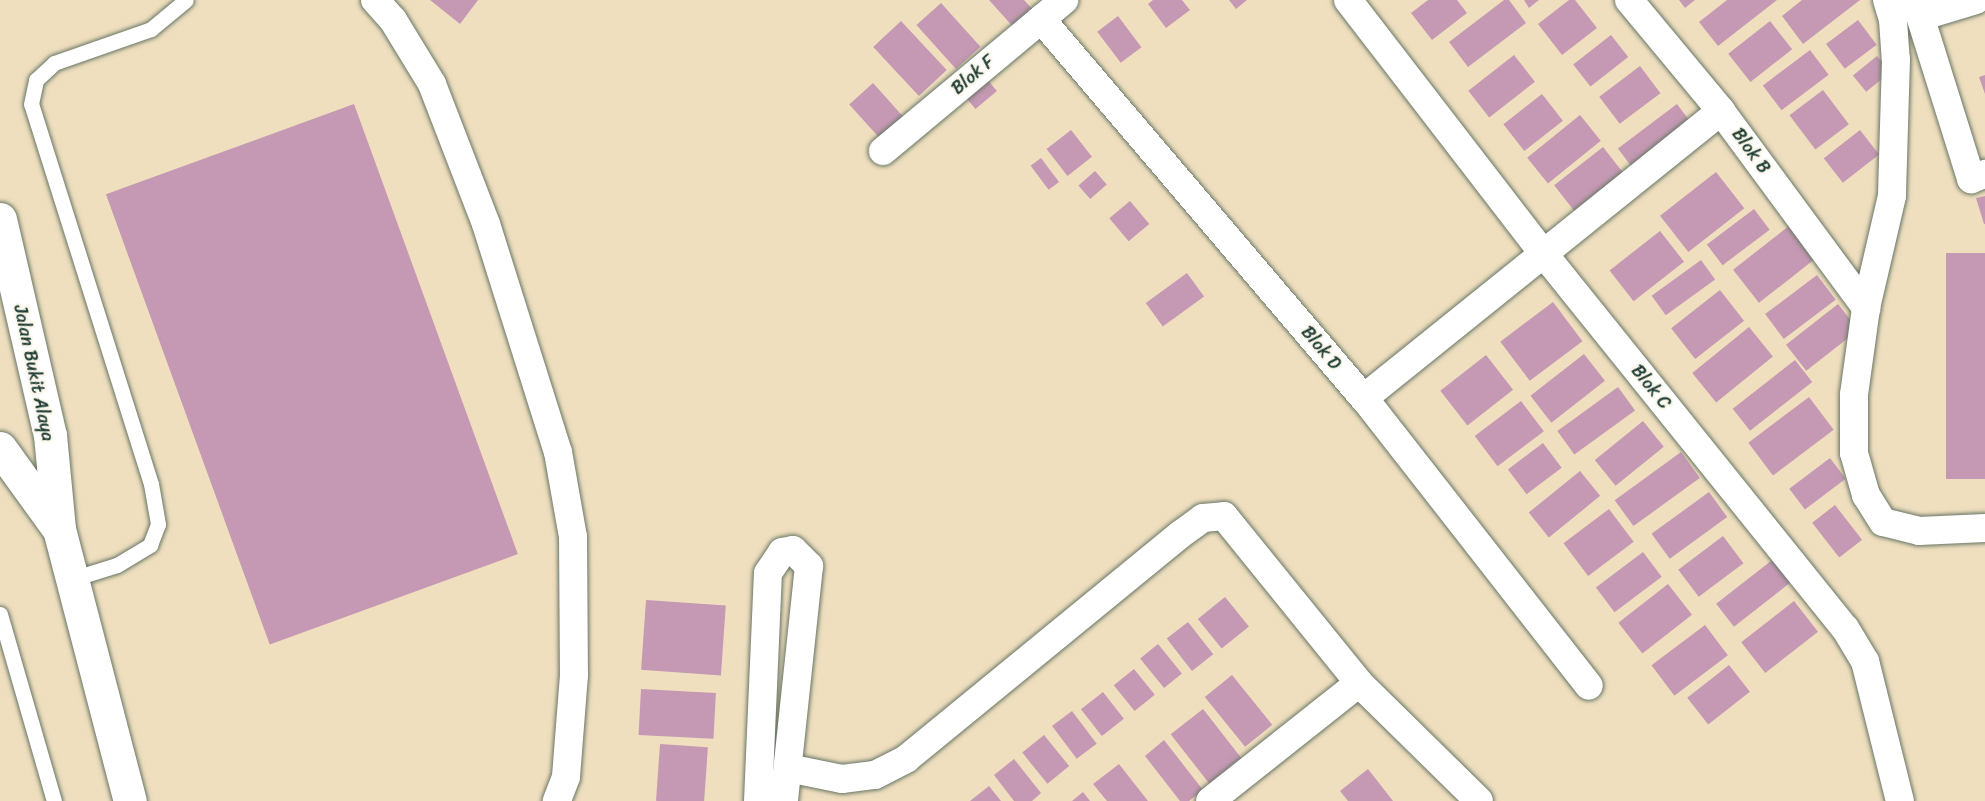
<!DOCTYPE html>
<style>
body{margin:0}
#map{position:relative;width:1985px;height:801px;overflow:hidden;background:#efdfbf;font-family:Sriracha,sans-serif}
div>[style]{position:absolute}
.building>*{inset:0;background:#c599b3;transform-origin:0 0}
.roads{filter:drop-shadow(0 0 2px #687665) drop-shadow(0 0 2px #687665)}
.service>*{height:15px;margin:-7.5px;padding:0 7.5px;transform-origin:7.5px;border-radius:7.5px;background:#fff}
.minor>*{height:28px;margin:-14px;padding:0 14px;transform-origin:14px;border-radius:14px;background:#fff}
.tertiary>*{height:33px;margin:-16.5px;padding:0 16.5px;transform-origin:16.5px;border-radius:16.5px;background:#fff}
span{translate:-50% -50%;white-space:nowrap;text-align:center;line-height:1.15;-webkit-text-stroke:4.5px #fbf7ec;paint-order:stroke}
.street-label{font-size:18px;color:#1f3d34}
</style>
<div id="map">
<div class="building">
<div style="clip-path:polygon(430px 0,478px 0,460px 24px)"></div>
<div style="clip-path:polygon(989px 0,1024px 0,1036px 13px,1016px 30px)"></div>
<div style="clip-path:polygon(1153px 0,1182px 0,1190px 10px,1166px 28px,1148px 4px)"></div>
<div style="clip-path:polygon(1229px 0,1247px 0,1236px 9px)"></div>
<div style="clip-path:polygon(1428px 0,1457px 0,1467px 13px,1432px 40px,1411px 13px)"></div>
<div style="clip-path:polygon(1504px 0,1509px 0,1526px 23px,1468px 67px,1449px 42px)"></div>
<div style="clip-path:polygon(1524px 0,1539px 0,1529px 8px)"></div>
<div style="clip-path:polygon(1569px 0,1575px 0,1597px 28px,1562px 55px,1538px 24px)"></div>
<div style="clip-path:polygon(1679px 0,1695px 0,1685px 8px)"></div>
<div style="clip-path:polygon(1727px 0,1777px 0,1718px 46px,1699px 22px)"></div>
<div style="clip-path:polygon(1802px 0,1860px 0,1803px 44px,1782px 16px)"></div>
<div style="left:941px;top:3px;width:59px;height:33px;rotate:48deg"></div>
<div style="left:1118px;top:16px;width:39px;height:26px;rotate:53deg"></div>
<div style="left:1858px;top:20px;width:31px;height:40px;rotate:53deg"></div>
<div style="left:901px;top:21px;width:67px;height:38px;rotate:47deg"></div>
<div style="left:1770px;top:21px;width:36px;height:53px;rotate:52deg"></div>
<div style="left:1611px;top:35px;width:28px;height:48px;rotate:52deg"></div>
<div style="left:1810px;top:50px;width:31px;height:59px;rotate:53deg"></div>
<div style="left:1514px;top:55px;width:34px;height:58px;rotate:52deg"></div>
<div style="left:1877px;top:56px;width:21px;height:31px;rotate:51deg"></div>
<div style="left:1640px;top:66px;width:34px;height:51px;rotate:53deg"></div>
<div style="clip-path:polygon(1985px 75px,1985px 94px,1979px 77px)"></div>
<div style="left:986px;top:78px;width:17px;height:28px;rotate:50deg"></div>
<div style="left:873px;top:83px;width:51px;height:32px;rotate:48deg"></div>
<div style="left:1823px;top:90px;width:43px;height:42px;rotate:53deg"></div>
<div style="left:1542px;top:94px;width:34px;height:49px;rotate:52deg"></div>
<div style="left:354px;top:104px;width:479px;height:264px;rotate:70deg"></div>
<div style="left:1677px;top:104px;width:30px;height:74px;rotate:53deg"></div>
<div style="left:1580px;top:115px;width:33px;height:68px;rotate:51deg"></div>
<div style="left:1071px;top:130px;width:34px;height:31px;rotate:52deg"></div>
<div style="left:1860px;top:130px;width:31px;height:46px;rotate:52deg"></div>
<div style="left:1603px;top:147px;width:41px;height:62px;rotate:52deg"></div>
<div style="left:1041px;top:158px;width:30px;height:13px;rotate:53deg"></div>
<div style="left:1095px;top:171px;width:18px;height:22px;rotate:49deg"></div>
<div style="left:1716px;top:172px;width:46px;height:71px;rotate:52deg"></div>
<div style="clip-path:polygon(1985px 196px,1985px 224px,1984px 224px,1976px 198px)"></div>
<div style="left:1130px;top:201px;width:30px;height:27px;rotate:50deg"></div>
<div style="left:1754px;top:209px;width:26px;height:59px;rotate:53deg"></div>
<div style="left:1789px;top:226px;width:42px;height:71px;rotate:52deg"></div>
<div style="left:1660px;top:231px;width:39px;height:64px;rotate:52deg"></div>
<div style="left:1946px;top:253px;width:39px;height:226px"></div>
<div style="left:1701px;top:260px;width:24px;height:61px;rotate:54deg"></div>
<div style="left:1187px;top:273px;width:29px;height:51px;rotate:54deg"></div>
<div style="left:1817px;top:275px;width:31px;height:65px;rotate:53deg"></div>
<div style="left:1720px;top:290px;width:39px;height:62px;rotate:52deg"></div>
<div style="left:1553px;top:302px;width:49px;height:66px;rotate:53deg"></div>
<div style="left:1838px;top:304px;width:33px;height:66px;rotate:52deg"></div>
<div style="left:1749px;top:327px;width:38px;height:73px;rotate:51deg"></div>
<div style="left:1584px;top:354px;width:34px;height:68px;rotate:52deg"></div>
<div style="left:1486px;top:355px;width:44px;height:58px;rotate:52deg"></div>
<div style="left:1795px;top:360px;width:28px;height:79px;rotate:52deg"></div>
<div style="left:1618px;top:387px;width:29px;height:75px;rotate:54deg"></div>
<div style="left:1809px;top:397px;width:41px;height:76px;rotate:53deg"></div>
<div style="left:1521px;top:401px;width:38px;height:58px;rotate:53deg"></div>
<div style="left:1643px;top:421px;width:33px;height:62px;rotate:51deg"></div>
<div style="left:1543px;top:443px;width:31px;height:44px;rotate:53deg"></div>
<div style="left:1681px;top:452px;width:32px;height:82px;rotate:54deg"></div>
<div style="left:1830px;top:458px;width:26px;height:51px;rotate:53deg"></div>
<div style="left:1580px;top:471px;width:32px;height:66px;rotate:51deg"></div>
<div style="left:1709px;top:492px;width:31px;height:71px;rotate:54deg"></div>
<div style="left:1835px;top:505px;width:44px;height:29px;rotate:52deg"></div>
<div style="left:1609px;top:509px;width:41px;height:57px;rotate:53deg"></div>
<div style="left:1723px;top:536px;width:34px;height:56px;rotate:53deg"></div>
<div style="left:1643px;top:552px;width:31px;height:59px;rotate:53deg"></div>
<div style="left:1776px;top:557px;width:29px;height:76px;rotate:52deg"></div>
<div style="left:1668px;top:584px;width:39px;height:63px;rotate:52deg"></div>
<div style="left:1225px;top:597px;width:38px;height:35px;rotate:51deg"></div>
<div style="left:646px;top:600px;width:80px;height:70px;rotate:4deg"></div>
<div style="left:1794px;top:601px;width:39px;height:67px;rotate:52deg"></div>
<div style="left:1188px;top:622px;width:41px;height:27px;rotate:52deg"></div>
<div style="left:1705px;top:625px;width:38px;height:67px;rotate:53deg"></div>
<div style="left:1158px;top:644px;width:38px;height:23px;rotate:51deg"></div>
<div style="left:1729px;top:665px;width:34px;height:53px;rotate:52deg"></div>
<div style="left:1134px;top:669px;width:33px;height:26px;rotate:51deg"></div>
<div style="left:1232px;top:675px;width:64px;height:35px;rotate:51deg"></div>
<div style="left:641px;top:689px;width:75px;height:46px;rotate:3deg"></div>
<div style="left:1103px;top:692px;width:34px;height:28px;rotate:52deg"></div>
<div style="left:1203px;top:709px;width:73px;height:41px;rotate:52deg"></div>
<div style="left:1072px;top:711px;width:41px;height:25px;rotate:53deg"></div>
<div style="left:1044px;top:735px;width:40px;height:28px;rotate:51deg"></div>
<div style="clip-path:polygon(1164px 740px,1203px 790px,1189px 801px,1180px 801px,1145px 756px)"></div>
<div style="left:660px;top:744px;width:48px;height:57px;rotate:4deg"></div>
<div style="clip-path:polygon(1014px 759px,1041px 793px,1032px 801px,1014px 801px,994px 775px)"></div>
<div style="clip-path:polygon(1119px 764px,1148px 801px,1107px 801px,1093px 784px)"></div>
<div style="clip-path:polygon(1368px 769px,1393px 801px,1348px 801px,1340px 791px)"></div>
<div style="clip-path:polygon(989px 786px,1001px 801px,970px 801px)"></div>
<div style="clip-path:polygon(1083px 792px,1090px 801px,1072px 801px)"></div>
</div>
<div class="roads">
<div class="service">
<div style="left:72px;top:579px;width:47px;rotate:-17.3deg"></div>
<div style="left:117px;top:565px;width:39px;rotate:-31deg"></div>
<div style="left:150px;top:545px;width:22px;rotate:-69deg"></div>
<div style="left:158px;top:524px;width:41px;rotate:-99.9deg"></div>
<div style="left:151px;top:484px;width:398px;rotate:-107.5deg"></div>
<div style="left:31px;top:104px;width:25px;rotate:-78deg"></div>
<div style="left:36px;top:80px;width:25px;rotate:-43deg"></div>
<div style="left:54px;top:63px;width:103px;rotate:-19.3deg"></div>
<div style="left:151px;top:29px;width:45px;rotate:-39.6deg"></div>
<div style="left:0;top:614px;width:195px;rotate:73.9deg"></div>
</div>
<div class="minor">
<div style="left:375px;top:0;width:27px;rotate:48deg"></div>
<div style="left:393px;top:20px;width:75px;rotate:58.6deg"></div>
<div style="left:432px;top:84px;width:150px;rotate:68.9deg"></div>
<div style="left:486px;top:224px;width:239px;rotate:72.5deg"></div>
<div style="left:558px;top:452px;width:86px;rotate:80deg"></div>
<div style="left:573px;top:537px;width:138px;rotate:89.6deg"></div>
<div style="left:574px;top:675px;width:102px;rotate:94.5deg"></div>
<div style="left:566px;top:777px;width:26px;rotate:111deg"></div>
<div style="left:1348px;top:0;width:319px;rotate:52.4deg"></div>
<div style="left:1543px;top:253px;width:481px;rotate:51.2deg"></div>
<div style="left:1845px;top:628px;width:39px;rotate:59deg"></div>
<div style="left:1865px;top:661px;width:144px;rotate:76deg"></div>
<div style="left:1629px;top:0;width:144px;rotate:50.3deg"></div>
<div style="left:1721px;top:111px;width:245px;rotate:53.6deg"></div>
<div style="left:1887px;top:0;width:21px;rotate:73deg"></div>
<div style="left:1893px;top:20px;width:39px;rotate:86deg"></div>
<div style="left:1896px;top:59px;width:137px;rotate:91.7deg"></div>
<div style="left:1892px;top:196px;width:115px;rotate:103.1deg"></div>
<div style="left:1866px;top:308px;width:88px;rotate:97.9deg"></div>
<div style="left:1854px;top:395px;width:58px;rotate:90deg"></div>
<div style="left:1854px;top:453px;width:44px;rotate:74.1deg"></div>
<div style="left:1866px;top:495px;width:32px;rotate:58deg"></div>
<div style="left:1883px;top:522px;width:37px;rotate:14deg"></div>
<div style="left:1919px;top:531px;width:66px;rotate:-2.6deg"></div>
<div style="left:1915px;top:0;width:188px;rotate:72.6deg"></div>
<div style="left:1971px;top:179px;width:15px;rotate:-20deg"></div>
<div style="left:1923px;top:16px;width:55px;rotate:-16.8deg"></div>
<div style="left:1041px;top:19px;width:498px;rotate:49.6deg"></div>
<div style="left:1364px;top:398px;width:365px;rotate:52deg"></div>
<div style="left:883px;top:151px;width:236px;rotate:-39.8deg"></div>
<div style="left:1364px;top:398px;width:458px;rotate:-38.8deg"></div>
<div style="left:1359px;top:683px;width:168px;rotate:44.5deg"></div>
<div style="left:788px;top:768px;width:55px;rotate:11.5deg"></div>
<div style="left:842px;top:779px;width:33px;rotate:-7deg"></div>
<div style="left:875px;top:775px;width:35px;rotate:-27deg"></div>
<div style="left:906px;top:759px;width:355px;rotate:-39.3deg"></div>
<div style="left:1181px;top:534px;width:27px;rotate:-36deg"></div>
<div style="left:1203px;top:518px;width:21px;rotate:-5deg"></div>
<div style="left:1224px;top:516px;width:215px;rotate:51deg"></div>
<div style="left:1359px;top:683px;width:190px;rotate:141.6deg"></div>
<div style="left:758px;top:801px;width:228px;rotate:-87.5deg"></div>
<div style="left:768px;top:573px;width:25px;rotate:-56deg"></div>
<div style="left:782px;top:552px;width:11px;rotate:-10deg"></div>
<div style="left:793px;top:550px;width:23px;rotate:45deg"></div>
<div style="left:809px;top:566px;width:236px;rotate:96.1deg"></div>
</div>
<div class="tertiary">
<div style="left:0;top:219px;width:222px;rotate:77deg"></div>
<div style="left:50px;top:435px;width:94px;rotate:84.5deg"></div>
<div style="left:59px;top:529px;width:281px;rotate:75.4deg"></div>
<div style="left:0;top:448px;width:97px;rotate:54.2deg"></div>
</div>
</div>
<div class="street-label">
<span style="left:973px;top:75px;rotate:-40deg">Blok F</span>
<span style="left:1751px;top:151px;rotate:54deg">Blok B</span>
<span style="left:1321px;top:348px;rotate:50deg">Blok D</span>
<span style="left:34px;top:373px;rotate:78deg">Jalan Bukit Alaya</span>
<span style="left:1651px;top:387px;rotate:51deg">Blok C</span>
</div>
</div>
